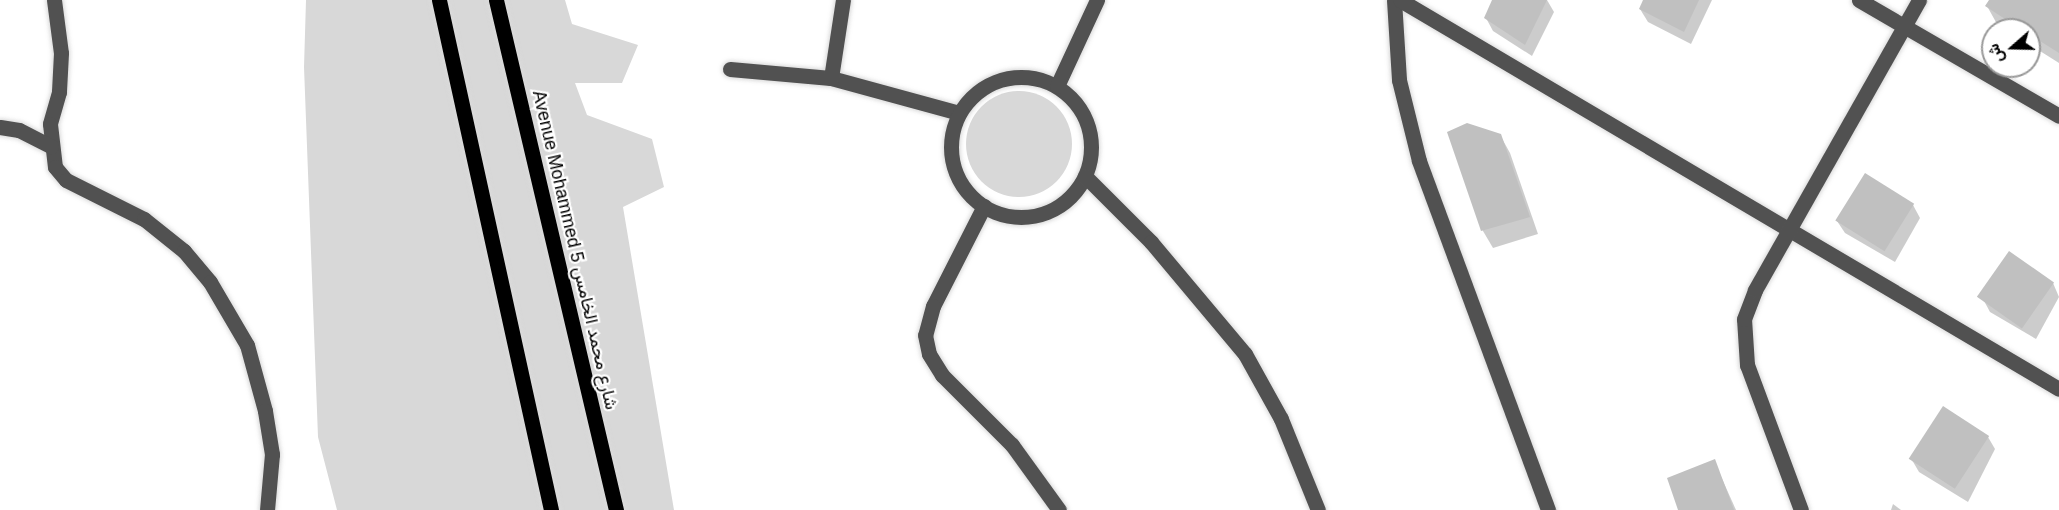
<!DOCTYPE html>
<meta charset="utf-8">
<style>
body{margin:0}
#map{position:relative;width:2059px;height:510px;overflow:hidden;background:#fff;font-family:Helvetica,Vazirmatn,sans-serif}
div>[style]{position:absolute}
.green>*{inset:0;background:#d8d8d8}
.round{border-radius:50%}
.shadow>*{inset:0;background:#0003}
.building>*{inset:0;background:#c0c0c0;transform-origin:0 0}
.roads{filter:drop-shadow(0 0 2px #dbdbdb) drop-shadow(0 0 2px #dbdbdb)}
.minor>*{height:15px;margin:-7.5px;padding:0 7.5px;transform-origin:7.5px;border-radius:7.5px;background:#515151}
.minor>.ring{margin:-7.5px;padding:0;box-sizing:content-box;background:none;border:15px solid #515151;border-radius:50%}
.major>*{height:15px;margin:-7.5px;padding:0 7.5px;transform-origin:7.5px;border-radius:7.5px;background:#000}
span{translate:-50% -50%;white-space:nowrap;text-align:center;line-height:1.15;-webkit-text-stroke:4.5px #fff;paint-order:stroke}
.street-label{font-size:18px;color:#000}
.north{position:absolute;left:1981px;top:18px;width:60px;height:60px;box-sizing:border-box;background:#fff;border:2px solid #999;border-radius:50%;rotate:250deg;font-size:16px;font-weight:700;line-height:24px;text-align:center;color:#000}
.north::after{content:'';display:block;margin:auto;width:21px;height:27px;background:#000;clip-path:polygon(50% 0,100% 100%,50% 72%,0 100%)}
</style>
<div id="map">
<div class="green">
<div style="clip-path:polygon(306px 0,565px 0,572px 24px,638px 45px,622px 83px,575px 83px,587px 115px,652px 139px,664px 187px,623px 207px,674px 510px,337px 510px,318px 437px,304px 67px)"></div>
<div class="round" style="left:966px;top:91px;width:106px;height:106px"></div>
</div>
<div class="shadow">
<div style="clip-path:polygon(1494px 0,1547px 0,1554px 12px,1532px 56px,1493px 31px,1486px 18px)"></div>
<div style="clip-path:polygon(1645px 0,1712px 0,1691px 44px,1648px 22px,1640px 9px)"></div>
<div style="clip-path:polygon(1991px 0,2059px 0,2059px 63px,2029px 44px,2029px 30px,2007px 30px,1997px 24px,1987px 6px)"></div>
<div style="clip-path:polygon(1449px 133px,1500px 135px,1510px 153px,1538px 234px,1493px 248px,1483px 231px)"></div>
<div style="clip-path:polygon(1913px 205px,1920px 218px,1895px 262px,1845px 233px,1837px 221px)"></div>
<div style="clip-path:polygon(2053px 283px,2059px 297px,2036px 339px,1990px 312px,1983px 299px)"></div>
<div style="clip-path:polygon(1988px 437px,1995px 449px,1968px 502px,1919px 472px,1912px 460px)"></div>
<div style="clip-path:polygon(1714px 461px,1736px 510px,1680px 510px)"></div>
<div style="clip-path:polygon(1893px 504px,1901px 510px,1891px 510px)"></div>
</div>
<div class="building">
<div style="clip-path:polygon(1492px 0,1547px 0,1525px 45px,1484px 18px)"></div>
<div style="clip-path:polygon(1643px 0,1699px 0,1684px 32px,1639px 9px)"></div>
<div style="clip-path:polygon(1989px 0,2059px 0,2059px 53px,2029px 34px,2029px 30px,2022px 30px,1985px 6px)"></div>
<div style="clip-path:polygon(1467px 123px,1501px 134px,1530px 217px,1481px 231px,1447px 132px)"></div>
<div style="left:1865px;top:173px;width:58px;height:56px;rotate:32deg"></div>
<div style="left:2009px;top:251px;width:55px;height:56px;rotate:35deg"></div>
<div style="left:1943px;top:406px;width:55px;height:63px;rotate:33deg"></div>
<div style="clip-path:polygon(1715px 459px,1734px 510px,1678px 510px,1667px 478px)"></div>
</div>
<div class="roads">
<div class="minor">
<div style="left:54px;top:0;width:53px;rotate:82.5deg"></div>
<div style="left:61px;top:53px;width:39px;rotate:93deg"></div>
<div style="left:59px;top:92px;width:33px;rotate:106deg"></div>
<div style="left:50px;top:124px;width:43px;rotate:83.4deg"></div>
<div style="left:55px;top:167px;width:17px;rotate:50deg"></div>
<div style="left:66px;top:180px;width:87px;rotate:26.6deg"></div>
<div style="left:144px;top:219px;width:51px;rotate:38.7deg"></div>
<div style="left:184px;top:251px;width:40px;rotate:50deg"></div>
<div style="left:210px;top:282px;width:73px;rotate:59.6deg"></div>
<div style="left:247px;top:345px;width:68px;rotate:74.7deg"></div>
<div style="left:265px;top:411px;width:44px;rotate:80.8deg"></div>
<div style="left:272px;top:454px;width:56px;rotate:95.1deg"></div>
<div style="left:1394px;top:0;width:80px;rotate:86.4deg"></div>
<div style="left:1399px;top:80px;width:83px;rotate:76.1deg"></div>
<div style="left:1419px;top:161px;width:372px;rotate:69.7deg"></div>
<div style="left:1400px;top:0;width:765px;rotate:30.55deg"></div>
<div style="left:1859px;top:0;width:231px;rotate:30.1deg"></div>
<div style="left:730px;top:69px;width:101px;rotate:5.1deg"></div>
<div style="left:831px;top:78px;width:133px;rotate:15.3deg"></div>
<div class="ring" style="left:951px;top:77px;width:125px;height:125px"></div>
<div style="left:831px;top:78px;width:79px;rotate:-81.3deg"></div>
<div style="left:1057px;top:86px;width:95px;rotate:-65.1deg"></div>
<div style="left:0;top:127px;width:19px;rotate:9deg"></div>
<div style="left:19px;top:130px;width:36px;rotate:27deg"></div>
<div style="left:1085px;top:176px;width:93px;rotate:45deg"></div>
<div style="left:1151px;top:242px;width:146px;rotate:50deg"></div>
<div style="left:1245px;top:354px;width:74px;rotate:61deg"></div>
<div style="left:1281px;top:419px;width:98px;rotate:67.9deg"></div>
<div style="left:984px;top:206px;width:112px;rotate:117deg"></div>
<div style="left:933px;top:306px;width:30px;rotate:105deg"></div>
<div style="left:925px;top:335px;width:19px;rotate:78deg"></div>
<div style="left:929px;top:354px;width:25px;rotate:58deg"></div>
<div style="left:942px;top:375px;width:99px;rotate:45deg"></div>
<div style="left:1012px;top:445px;width:80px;rotate:54.1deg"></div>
<div style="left:1801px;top:510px;width:155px;rotate:-110.4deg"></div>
<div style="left:1747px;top:365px;width:46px;rotate:-93.7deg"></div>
<div style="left:1744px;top:319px;width:31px;rotate:-69deg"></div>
<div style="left:1755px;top:290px;width:333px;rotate:-60.5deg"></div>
</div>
<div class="major">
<div style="left:439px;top:0;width:522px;rotate:77.61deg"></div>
<div style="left:496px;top:0;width:524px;rotate:76.76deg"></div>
</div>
</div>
<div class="street-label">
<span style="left:575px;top:250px;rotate:77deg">Avenue Mohammed 5 شارع محمد الخامس</span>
</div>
<div class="north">ش</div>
</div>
